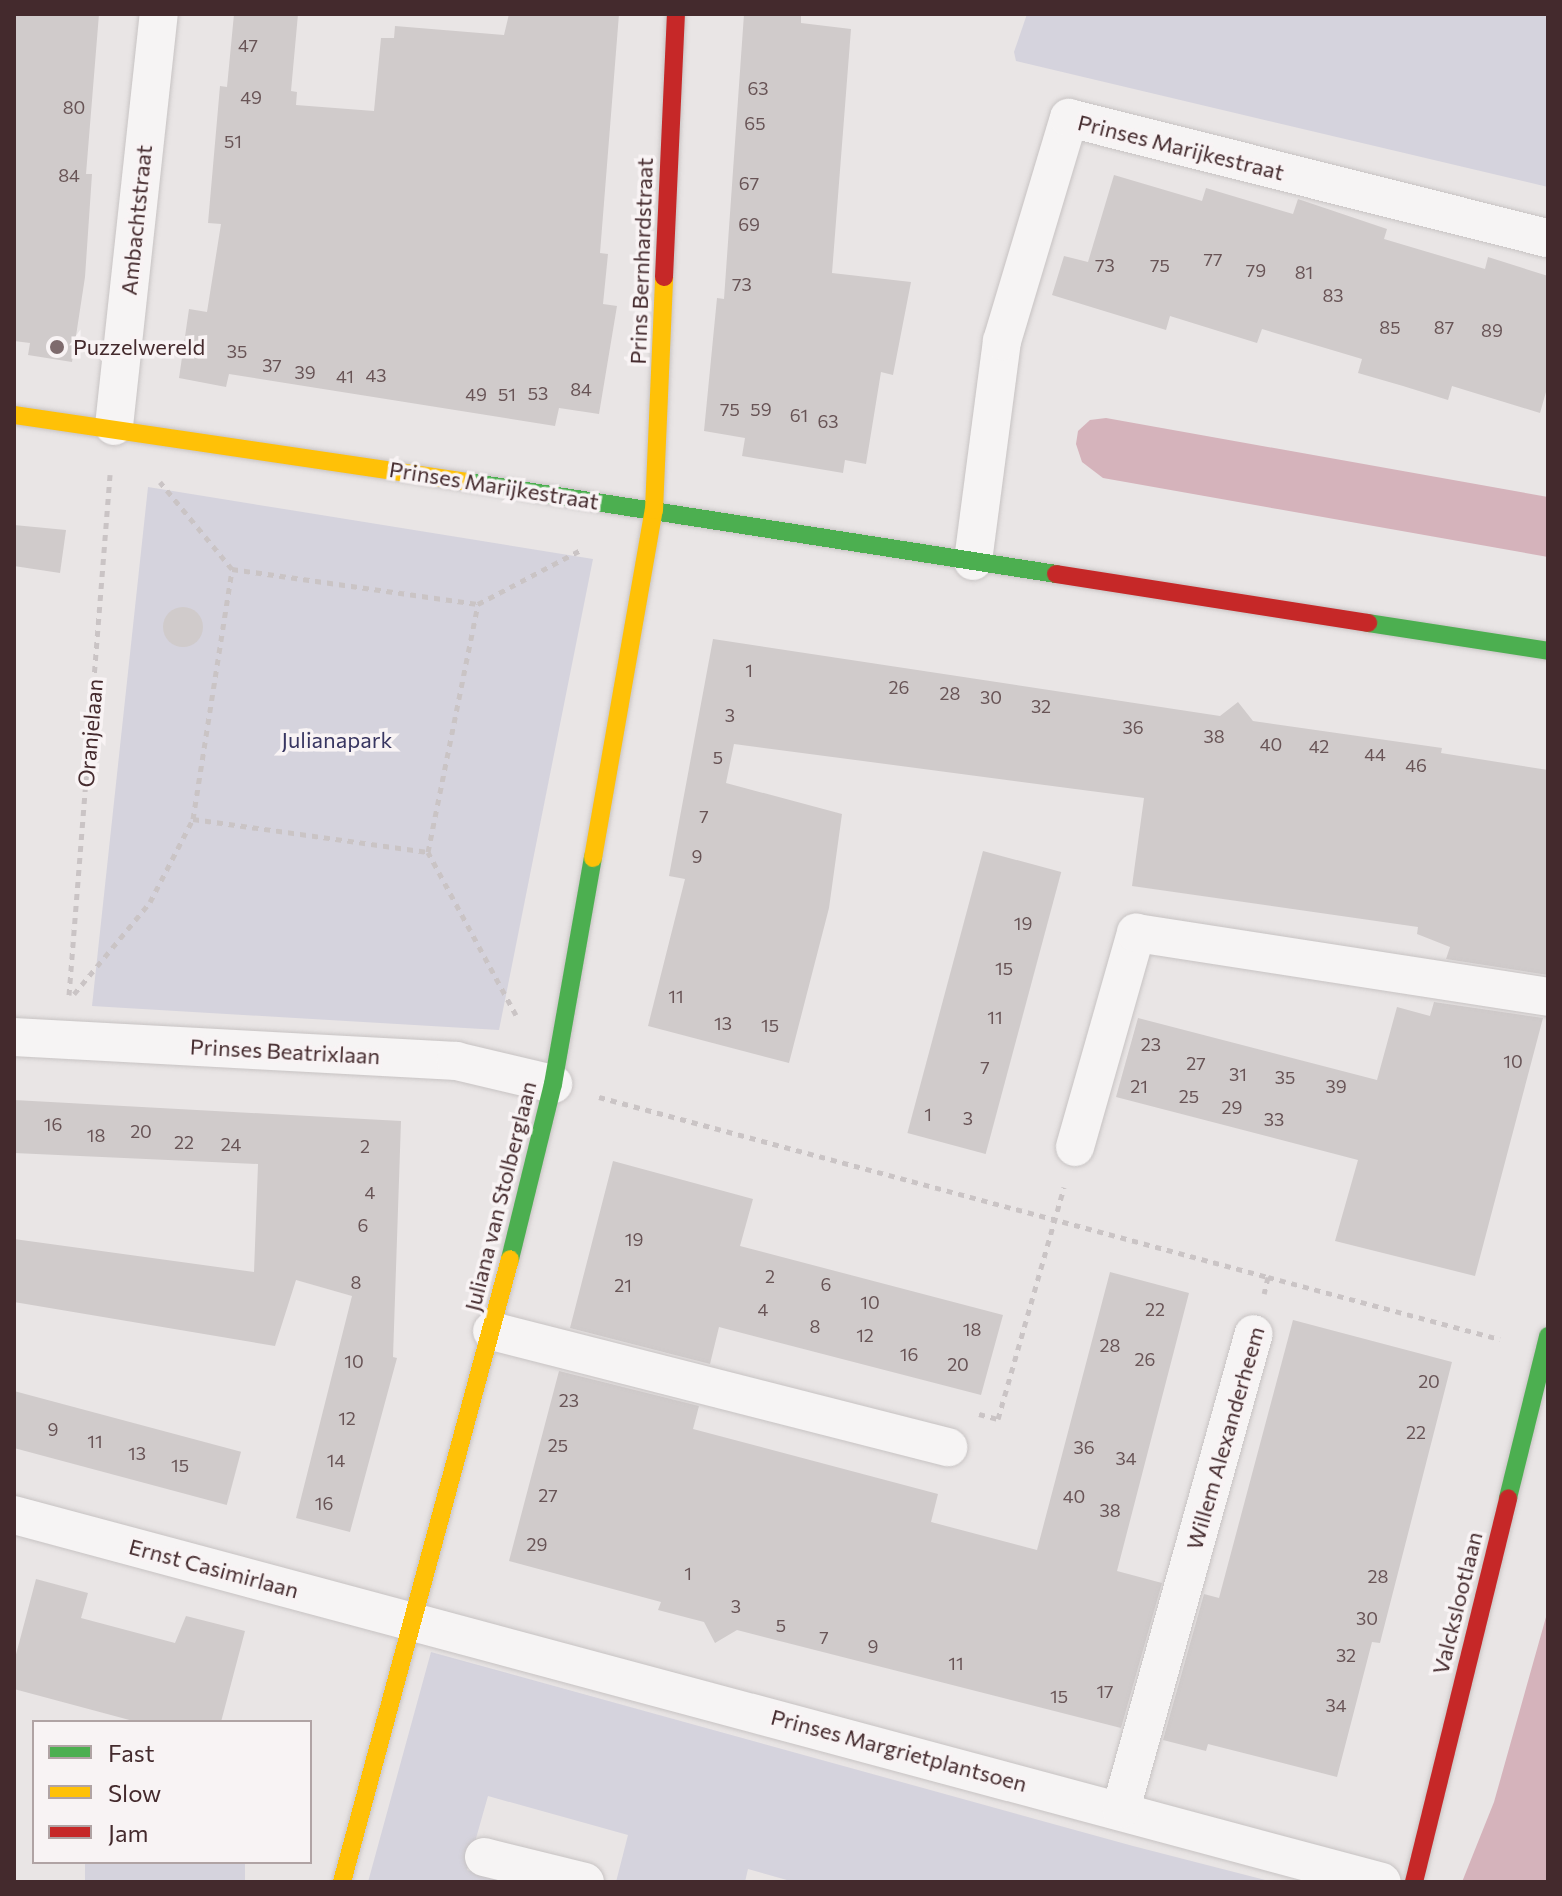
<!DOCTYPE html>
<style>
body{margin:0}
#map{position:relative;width:1562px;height:1896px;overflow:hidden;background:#e9e5e5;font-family:Commissioner,sans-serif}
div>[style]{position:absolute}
.green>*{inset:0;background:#d5d3dd;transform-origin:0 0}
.water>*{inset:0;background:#d5b3bb}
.building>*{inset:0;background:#d0cbcb;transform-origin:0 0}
.round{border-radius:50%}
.path>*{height:5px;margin-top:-2.5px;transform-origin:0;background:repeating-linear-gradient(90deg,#cac4c5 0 6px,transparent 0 12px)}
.roads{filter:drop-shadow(0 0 2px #c7c3c3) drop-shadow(0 0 2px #c7c3c3)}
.street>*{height:38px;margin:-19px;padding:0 19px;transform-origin:19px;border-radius:19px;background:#f6f4f4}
.fast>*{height:18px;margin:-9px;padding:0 9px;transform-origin:9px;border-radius:9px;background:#4caf50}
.slow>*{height:18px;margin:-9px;padding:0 9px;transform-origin:9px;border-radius:9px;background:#ffc107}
.jam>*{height:18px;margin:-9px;padding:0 9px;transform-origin:9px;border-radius:9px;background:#c62828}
.dots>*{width:22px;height:22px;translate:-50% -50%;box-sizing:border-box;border:4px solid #f8f3f4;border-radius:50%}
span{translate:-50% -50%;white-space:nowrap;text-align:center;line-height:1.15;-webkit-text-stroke:7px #f8f3f4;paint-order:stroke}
.number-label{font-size:18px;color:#685456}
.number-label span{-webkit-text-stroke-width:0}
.street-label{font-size:22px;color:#442a2d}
.poi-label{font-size:22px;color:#442a2d}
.left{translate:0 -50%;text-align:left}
.park-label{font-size:22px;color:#383661}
.frame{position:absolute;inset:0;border:16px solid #442a2d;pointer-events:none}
.legend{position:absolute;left:32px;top:1720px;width:280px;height:144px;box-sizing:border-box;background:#f8f3f4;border:2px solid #b0a3a4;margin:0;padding:10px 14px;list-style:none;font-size:24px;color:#442a2d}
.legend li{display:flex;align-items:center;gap:16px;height:40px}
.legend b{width:40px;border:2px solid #b0a3a4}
</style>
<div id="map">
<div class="green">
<div style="clip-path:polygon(1027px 14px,1548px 14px,1548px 187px,1016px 61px,1014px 52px)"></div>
<div style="clip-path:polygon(148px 487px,593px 559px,499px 1030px,92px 1006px)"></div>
<div style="clip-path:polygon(431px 1652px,1133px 1846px,1273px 1882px,794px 1882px,748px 1869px,745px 1882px,616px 1882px,628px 1835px,488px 1796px,467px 1870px,506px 1882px,368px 1882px)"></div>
<div style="left:85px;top:1862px;width:160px;height:21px"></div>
</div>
<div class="water">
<div style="clip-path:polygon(1106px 418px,1548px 497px,1548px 557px,1103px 478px,1082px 462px,1076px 444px,1078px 431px,1090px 420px)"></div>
<div style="clip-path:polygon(1548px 1610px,1548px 1882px,1462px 1882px,1494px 1802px)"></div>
</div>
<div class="building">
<div style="clip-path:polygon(14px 14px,99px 14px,86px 174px,92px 174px,85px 277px,72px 362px,28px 355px,30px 343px,14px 341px)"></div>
<div style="clip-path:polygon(234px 14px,298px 14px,291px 91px,297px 92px,296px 105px,374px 111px,381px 38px,394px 38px,395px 26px,504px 35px,509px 14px,619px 14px,600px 253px,608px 254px,603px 304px,617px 306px,599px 414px,559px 408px,555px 426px,229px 374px,226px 387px,179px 378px,189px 309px,207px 312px,221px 224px,208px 223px,220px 86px,227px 87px)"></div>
<div style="clip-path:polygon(744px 14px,801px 14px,801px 23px,851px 29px,832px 273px,911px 282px,893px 375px,881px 372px,866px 464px,845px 460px,843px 473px,742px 456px,745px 438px,704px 431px,717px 298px,724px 299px)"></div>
<div style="clip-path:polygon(1114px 175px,1202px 201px,1206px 188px,1293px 214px,1298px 199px,1387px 229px,1384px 239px,1485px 269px,1488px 257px,1548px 276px,1548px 385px,1540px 413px,1452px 386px,1448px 400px,1403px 386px,1358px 373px,1362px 359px,1262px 329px,1257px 343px,1170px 316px,1166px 330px,1052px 295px,1064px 256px,1088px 262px)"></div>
<div style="clip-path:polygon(14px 525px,66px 530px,60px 573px,14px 566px)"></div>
<div class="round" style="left:163px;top:607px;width:40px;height:40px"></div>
<div style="clip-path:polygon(713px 639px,1220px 716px,1238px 702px,1253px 721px,1442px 748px,1441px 753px,1548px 770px,1548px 975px,1446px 959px,1450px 947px,1417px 934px,1418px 927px,1132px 886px,1144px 798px,734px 744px,726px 783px,842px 814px,829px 908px,789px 1063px,648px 1026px,685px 879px,669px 876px)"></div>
<div style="left:983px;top:851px;width:81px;height:292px;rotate:15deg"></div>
<div style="clip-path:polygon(1434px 1002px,1543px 1018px,1475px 1276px,1335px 1241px,1358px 1160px,1116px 1097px,1138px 1018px,1377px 1080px,1397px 1007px,1430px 1016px)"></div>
<div style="clip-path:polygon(14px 1100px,401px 1121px,393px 1357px,397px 1358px,350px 1532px,296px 1518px,352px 1296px,296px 1280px,275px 1346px,14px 1302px,14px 1239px,254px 1272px,258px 1164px,14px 1153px)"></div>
<div style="clip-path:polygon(613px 1161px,753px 1199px,740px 1246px,1003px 1315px,981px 1395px,719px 1327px,710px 1364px,570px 1328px)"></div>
<div style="clip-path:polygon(1110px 1272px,1189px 1293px,1117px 1571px,1162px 1583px,1121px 1728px,737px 1630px,715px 1643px,704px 1622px,658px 1610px,661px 1602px,509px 1561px,559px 1371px,699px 1406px,693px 1429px,938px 1494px,931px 1522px,1037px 1550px)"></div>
<div style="clip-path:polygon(1293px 1320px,1452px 1362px,1380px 1643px,1372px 1642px,1337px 1777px,1208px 1744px,1206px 1751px,1163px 1740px,1204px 1594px,1219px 1598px)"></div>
<div style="left:14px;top:1391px;width:235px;height:55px;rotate:15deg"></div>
<div style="clip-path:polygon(36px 1579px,88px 1593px,81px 1618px,175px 1643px,186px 1616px,245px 1631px,221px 1722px,137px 1722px,14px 1689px,14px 1662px)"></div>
</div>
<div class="path">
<div style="left:232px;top:569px;width:248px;rotate:8.1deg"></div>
<div style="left:193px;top:819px;width:237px;rotate:8deg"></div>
<div style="left:74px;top:994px;width:119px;rotate:-50.4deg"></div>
<div style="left:150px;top:902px;width:93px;rotate:-62.6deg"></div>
<div style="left:193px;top:819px;width:253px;rotate:-81.1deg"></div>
<div style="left:232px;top:569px;width:113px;rotate:-129.6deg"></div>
<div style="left:69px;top:995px;width:522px;rotate:-85.49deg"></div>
<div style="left:516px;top:1015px;width:185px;rotate:-118.4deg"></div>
<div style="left:428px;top:852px;width:253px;rotate:-78.6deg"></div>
<div style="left:478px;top:604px;width:116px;rotate:-27.7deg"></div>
<div style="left:599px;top:1097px;width:693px;rotate:15.06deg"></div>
<div style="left:1268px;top:1277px;width:17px;rotate:103deg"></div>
<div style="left:1268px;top:1277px;width:240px;rotate:15deg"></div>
<div style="left:979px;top:1414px;width:20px;rotate:15deg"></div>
<div style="left:998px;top:1419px;width:241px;rotate:-74.1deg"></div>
</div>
<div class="roads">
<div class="street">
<div style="left:114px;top:426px;width:414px;rotate:-83.8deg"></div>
<div style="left:973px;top:561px;width:222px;rotate:-82.5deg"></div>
<div style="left:1002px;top:341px;width:233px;rotate:-73.3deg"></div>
<div style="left:1069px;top:118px;width:494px;rotate:14.1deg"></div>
<div style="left:14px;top:1037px;width:443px;rotate:3.1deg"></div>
<div style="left:456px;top:1061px;width:100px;rotate:13.3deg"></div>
<div style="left:1075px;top:1147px;width:223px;rotate:-74.1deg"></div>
<div style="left:1136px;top:933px;width:417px;rotate:8.8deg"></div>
<div style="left:492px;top:1331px;width:471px;rotate:14.3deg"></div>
<div style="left:14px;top:1515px;width:1416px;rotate:15.02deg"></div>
<div style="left:1121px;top:1809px;width:493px;rotate:-74.4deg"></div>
<div style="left:484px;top:1857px;width:104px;rotate:13.9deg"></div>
</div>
<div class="fast">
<div style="left:468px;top:482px;width:595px;rotate:8.89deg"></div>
<div style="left:1368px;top:623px;width:182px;rotate:8.8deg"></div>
<div style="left:510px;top:1259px;width:180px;rotate:-76.2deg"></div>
<div style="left:553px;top:1084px;width:230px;rotate:-80deg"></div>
<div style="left:1508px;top:1498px;width:167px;rotate:-76.1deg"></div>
</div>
<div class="slow">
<div style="left:14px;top:415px;width:459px;rotate:8.4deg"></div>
<div style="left:593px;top:858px;width:353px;rotate:-80.1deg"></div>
<div style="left:654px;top:510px;width:233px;rotate:-87.5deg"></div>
<div style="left:342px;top:1882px;width:645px;rotate:-74.91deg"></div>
</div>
<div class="jam">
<div style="left:664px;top:277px;width:263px;rotate:-87.4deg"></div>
<div style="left:1056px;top:574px;width:316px;rotate:8.9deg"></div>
<div style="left:1414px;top:1882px;width:395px;rotate:-76.2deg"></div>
</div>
</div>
<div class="dots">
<div style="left:57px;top:347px;background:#7e6b6d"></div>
</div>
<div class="number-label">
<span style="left:248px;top:45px">47</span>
<span style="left:758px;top:88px">63</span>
<span style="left:251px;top:97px">49</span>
<span style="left:74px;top:107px">80</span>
<span style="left:755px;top:123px">65</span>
<span style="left:233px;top:141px">51</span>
<span style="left:69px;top:175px">84</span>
<span style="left:749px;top:183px">67</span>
<span style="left:749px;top:224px">69</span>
<span style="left:1213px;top:259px">77</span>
<span style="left:1105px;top:265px">73</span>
<span style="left:1160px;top:265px">75</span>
<span style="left:1256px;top:270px">79</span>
<span style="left:1304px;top:272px">81</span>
<span style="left:742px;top:284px">73</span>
<span style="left:1333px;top:295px">83</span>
<span style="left:1390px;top:327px">85</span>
<span style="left:1444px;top:327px">87</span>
<span style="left:1492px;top:330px">89</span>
<span style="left:237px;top:351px">35</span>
<span style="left:272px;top:365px">37</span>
<span style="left:305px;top:372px">39</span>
<span style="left:376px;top:375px">43</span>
<span style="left:345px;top:376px">41</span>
<span style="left:581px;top:389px">84</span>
<span style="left:538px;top:393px">53</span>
<span style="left:476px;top:394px">49</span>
<span style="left:507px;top:394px">51</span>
<span style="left:730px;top:409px">75</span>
<span style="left:761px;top:409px">59</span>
<span style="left:799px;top:415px">61</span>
<span style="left:828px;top:421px">63</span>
<span style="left:749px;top:670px">1</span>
<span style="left:899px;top:687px">26</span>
<span style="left:950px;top:693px">28</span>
<span style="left:991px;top:697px">30</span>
<span style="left:1041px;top:706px">32</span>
<span style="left:730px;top:715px">3</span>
<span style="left:1133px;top:727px">36</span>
<span style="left:1214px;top:736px">38</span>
<span style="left:1271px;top:744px">40</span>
<span style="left:1319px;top:746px">42</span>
<span style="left:1375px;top:754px">44</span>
<span style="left:718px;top:757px">5</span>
<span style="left:1416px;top:765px">46</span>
<span style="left:704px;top:816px">7</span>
<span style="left:697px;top:856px">9</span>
<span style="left:1023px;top:923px">19</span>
<span style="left:1004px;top:968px">15</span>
<span style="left:676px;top:996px">11</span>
<span style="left:995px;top:1017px">11</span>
<span style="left:723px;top:1023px">13</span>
<span style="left:770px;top:1025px">15</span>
<span style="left:1151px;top:1044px">23</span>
<span style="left:1513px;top:1061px">10</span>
<span style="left:1196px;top:1063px">27</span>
<span style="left:985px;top:1067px">7</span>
<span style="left:1238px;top:1074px">31</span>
<span style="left:1285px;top:1077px">35</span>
<span style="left:1139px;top:1086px">21</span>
<span style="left:1336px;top:1086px">39</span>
<span style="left:1189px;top:1096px">25</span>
<span style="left:1232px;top:1107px">29</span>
<span style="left:928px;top:1114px">1</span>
<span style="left:968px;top:1118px">3</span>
<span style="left:1274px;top:1119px">33</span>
<span style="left:53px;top:1124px">16</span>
<span style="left:141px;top:1131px">20</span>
<span style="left:96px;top:1135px">18</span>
<span style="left:184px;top:1142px">22</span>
<span style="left:231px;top:1144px">24</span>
<span style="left:365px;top:1146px">2</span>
<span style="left:370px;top:1192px">4</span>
<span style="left:363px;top:1225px">6</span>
<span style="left:634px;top:1239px">19</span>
<span style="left:770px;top:1276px">2</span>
<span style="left:356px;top:1282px">8</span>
<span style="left:826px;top:1284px">6</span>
<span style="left:623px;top:1285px">21</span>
<span style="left:870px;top:1302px">10</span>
<span style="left:763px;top:1309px">4</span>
<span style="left:1155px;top:1309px">22</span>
<span style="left:815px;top:1326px">8</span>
<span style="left:972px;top:1329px">18</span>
<span style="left:865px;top:1335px">12</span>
<span style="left:1110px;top:1345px">28</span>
<span style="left:909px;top:1354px">16</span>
<span style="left:1145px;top:1359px">26</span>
<span style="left:354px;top:1361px">10</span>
<span style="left:958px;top:1364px">20</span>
<span style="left:1429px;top:1381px">20</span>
<span style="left:569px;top:1400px">23</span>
<span style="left:347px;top:1418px">12</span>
<span style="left:53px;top:1429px">9</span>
<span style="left:1416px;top:1432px">22</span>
<span style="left:95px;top:1441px">11</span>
<span style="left:558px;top:1445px">25</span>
<span style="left:1084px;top:1447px">36</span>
<span style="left:137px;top:1453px">13</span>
<span style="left:1126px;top:1458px">34</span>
<span style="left:336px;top:1460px">14</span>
<span style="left:180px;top:1465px">15</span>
<span style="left:548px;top:1495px">27</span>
<span style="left:1074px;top:1496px">40</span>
<span style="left:324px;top:1503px">16</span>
<span style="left:1110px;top:1510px">38</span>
<span style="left:537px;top:1544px">29</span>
<span style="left:688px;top:1573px">1</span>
<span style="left:1378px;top:1576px">28</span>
<span style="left:736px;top:1606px">3</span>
<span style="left:1367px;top:1618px">30</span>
<span style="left:781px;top:1625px">5</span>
<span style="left:824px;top:1637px">7</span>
<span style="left:873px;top:1646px">9</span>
<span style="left:1346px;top:1655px">32</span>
<span style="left:956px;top:1663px">11</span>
<span style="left:1105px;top:1691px">17</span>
<span style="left:1059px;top:1696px">15</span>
<span style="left:1336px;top:1705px">34</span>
</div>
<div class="street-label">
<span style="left:1181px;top:147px;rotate:14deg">Prinses Marijkestraat</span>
<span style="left:136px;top:220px;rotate:-84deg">Ambachtstraat</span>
<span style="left:641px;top:261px;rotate:-88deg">Prins Bernhardstraat</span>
<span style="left:494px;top:485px;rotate:9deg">Prinses Marijkestraat</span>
<span style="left:90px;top:733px;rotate:-85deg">Oranjelaan</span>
<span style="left:285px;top:1051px;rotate:3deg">Prinses Beatrixlaan</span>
<span style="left:500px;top:1196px;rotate:-76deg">Juliana van Stolberglaan</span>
<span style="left:1225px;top:1438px;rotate:-74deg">Willem Alexanderheem</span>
<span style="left:214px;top:1568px;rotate:15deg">Ernst Casimirlaan</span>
<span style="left:1457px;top:1603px;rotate:-76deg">Valckslootlaan</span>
<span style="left:899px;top:1750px;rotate:15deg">Prinses Margrietplantsoen</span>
</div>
<div class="poi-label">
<span class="left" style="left:73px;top:347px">Puzzelwereld</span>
</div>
<div class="park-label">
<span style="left:337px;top:740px">Julianapark</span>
</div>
<div class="frame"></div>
<ul class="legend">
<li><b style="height:10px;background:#4caf50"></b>Fast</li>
<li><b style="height:10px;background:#ffc107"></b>Slow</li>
<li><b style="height:10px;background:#c62828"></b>Jam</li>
</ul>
</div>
